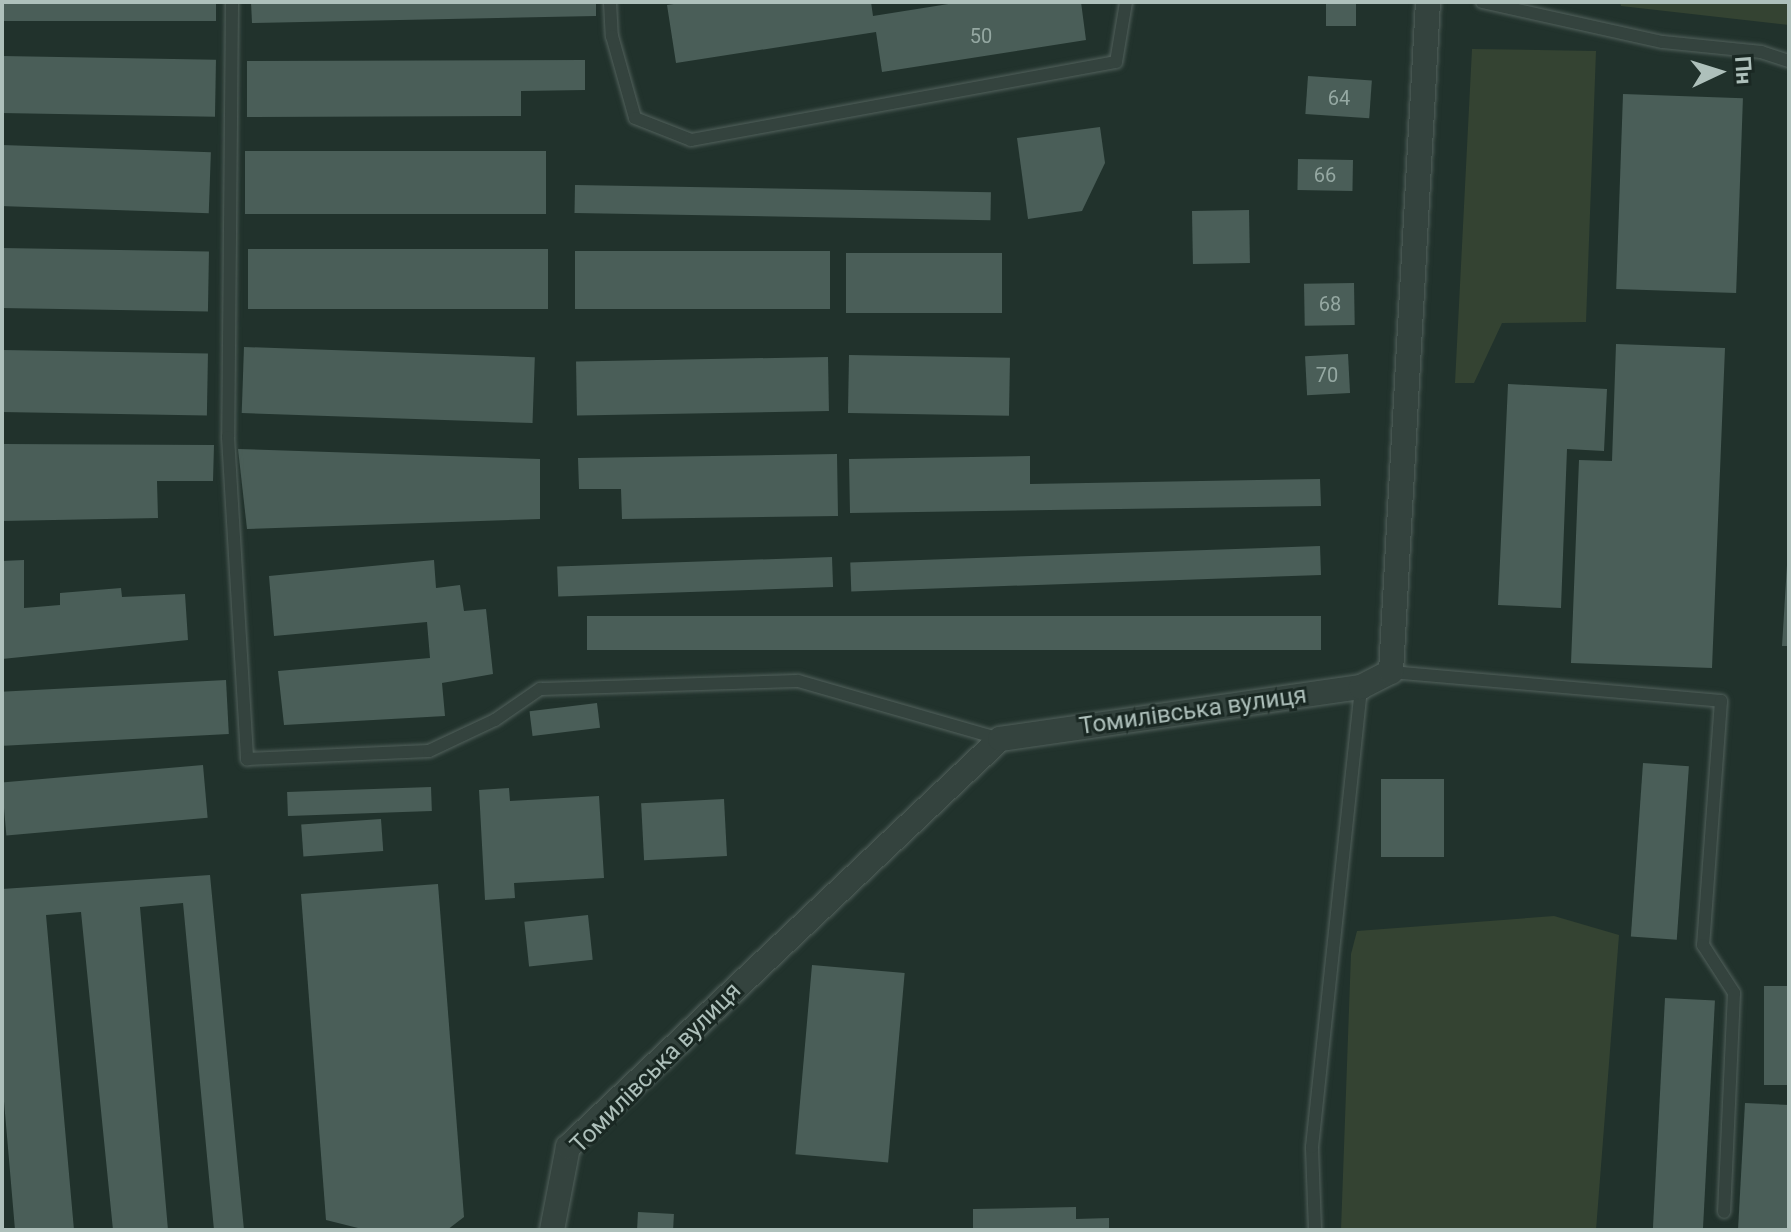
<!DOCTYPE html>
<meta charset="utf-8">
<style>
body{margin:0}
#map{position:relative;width:1791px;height:1232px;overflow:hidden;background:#21322c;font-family:Roboto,sans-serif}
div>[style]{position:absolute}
.green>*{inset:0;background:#344332}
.building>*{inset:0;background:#4a5e58;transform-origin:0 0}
.roads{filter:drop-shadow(0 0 2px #52615c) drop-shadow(0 0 2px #52615c)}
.service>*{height:12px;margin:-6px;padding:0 6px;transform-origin:6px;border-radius:6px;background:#34433e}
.minor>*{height:24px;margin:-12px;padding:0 12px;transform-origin:12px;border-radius:12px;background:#34433e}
span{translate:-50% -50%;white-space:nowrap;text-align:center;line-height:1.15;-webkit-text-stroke:6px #1a2823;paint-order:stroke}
.number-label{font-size:20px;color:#95a8a2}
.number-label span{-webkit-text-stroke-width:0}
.street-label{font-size:24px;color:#aec0bb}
.frame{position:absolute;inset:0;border:4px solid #aec0bb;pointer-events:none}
.north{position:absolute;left:1679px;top:32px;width:80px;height:80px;-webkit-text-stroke:6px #1a2823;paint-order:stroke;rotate:86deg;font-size:22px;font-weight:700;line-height:32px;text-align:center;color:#aec0bb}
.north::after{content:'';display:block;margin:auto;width:28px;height:36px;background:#aec0bb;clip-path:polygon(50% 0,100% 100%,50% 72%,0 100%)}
</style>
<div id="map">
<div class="green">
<div style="clip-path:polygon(1620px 2px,1789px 2px,1789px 25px,1621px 6px)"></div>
<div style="clip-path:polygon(1472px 49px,1596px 51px,1586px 322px,1502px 323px,1474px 383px,1455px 383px)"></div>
<div style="clip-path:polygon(1554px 916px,1619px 935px,1596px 1230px,1341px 1230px,1351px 954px,1357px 931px)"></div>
</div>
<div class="building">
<div style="left:2px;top:2px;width:214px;height:19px"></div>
<div style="clip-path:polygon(251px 2px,596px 2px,596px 16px,252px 23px)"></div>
<div style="clip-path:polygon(687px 2px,871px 2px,873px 16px,961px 2px,1081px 2px,1086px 40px,882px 72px,876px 32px,676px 63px,667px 5px)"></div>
<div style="left:1326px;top:2px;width:30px;height:24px"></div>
<div style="left:2px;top:56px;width:214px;height:57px;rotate:1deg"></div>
<div style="clip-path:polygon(585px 60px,585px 90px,521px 91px,521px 116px,247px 117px,247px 61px)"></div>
<div style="left:1308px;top:76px;width:64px;height:38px;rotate:4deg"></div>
<div style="left:1623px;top:94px;width:120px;height:195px;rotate:2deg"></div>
<div style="clip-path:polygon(1100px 127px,1105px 163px,1082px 211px,1028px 219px,1017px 138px)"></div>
<div style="left:2px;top:145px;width:209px;height:61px;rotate:2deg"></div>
<div style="left:245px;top:151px;width:301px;height:63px"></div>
<div style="left:1298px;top:159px;width:55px;height:31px;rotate:1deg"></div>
<div style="left:575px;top:185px;width:416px;height:28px;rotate:1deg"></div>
<div style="left:1249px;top:210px;width:53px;height:57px;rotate:89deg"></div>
<div style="left:2px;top:248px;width:207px;height:60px;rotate:1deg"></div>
<div style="left:248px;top:249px;width:300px;height:60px"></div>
<div style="left:575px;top:251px;width:255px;height:58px"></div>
<div style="left:1002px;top:253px;width:60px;height:156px;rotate:90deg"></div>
<div style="left:1354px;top:283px;width:42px;height:50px;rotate:89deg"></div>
<div style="clip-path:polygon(1616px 344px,1725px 348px,1712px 668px,1571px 663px,1579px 460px,1612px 461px)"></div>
<div style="left:244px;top:347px;width:291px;height:66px;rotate:2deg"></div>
<div style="left:2px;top:350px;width:206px;height:62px;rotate:1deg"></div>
<div style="left:1348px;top:354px;width:39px;height:43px;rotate:87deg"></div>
<div style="left:849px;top:355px;width:161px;height:58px;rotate:1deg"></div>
<div style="left:828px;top:357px;width:54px;height:252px;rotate:89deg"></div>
<div style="clip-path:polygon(1508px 384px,1607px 389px,1604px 451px,1567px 449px,1561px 608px,1498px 605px)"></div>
<div style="clip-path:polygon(2px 444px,214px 445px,213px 481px,157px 481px,158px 518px,2px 521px)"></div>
<div style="clip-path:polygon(238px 449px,540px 459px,540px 519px,247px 529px)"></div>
<div style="clip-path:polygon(837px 454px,838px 516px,622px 519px,621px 489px,579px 489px,578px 458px)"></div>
<div style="clip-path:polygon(1030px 456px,1030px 484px,1320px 479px,1321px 506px,850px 513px,849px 459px)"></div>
<div style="left:1320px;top:546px;width:29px;height:470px;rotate:88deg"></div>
<div style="left:832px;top:557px;width:30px;height:275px;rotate:88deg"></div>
<div style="clip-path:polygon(24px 560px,24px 608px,60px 605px,60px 593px,121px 588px,122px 597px,185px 594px,188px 640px,2px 659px,2px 561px)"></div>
<div style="clip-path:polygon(434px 560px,436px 588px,460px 585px,464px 611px,486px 609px,493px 674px,442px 683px,445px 716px,284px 725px,278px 671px,430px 658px,427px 622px,274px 636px,269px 576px)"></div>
<div style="clip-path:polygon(1787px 565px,1789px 565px,1789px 646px,1782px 646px)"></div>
<div style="left:1321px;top:616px;width:34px;height:734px;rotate:90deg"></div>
<div style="left:226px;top:680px;width:54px;height:225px;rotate:87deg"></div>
<div style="left:597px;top:703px;width:25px;height:68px;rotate:83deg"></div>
<div style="left:1643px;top:763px;width:46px;height:174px;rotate:4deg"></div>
<div style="left:203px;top:765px;width:53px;height:202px;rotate:85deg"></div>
<div style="left:1381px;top:779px;width:63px;height:78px"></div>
<div style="left:431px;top:787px;width:24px;height:144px;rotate:88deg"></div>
<div style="clip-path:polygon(509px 788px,510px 801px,599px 796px,604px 878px,514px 883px,515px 898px,485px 900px,479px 790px)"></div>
<div style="left:724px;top:799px;width:57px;height:83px;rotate:87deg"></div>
<div style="left:381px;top:819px;width:32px;height:80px;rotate:86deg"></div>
<div style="clip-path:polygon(210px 875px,244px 1230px,214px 1230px,183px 903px,140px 907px,168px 1230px,113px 1230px,81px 912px,46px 915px,74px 1230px,15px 1230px,2px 1078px,2px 889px)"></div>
<div style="clip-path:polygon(438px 884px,464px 1217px,447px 1230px,366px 1230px,326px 1220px,301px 894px)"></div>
<div style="left:588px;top:915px;width:45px;height:64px;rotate:84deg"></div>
<div style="left:812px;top:965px;width:93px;height:190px;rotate:5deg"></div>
<div style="left:1764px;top:986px;width:25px;height:99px"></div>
<div style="left:1665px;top:998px;width:50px;height:232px;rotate:3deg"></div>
<div style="clip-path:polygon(1745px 1103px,1789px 1105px,1789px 1230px,1738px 1230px)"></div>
<div style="clip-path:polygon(1076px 1207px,1076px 1219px,1109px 1218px,1109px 1230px,973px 1230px,973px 1209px)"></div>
<div style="left:638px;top:1212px;width:36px;height:18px;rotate:3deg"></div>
</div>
<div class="roads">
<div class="service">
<div style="left:232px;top:2px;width:435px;rotate:90.5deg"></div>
<div style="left:228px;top:437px;width:323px;rotate:86.6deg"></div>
<div style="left:247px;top:759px;width:182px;rotate:-2.5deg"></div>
<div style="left:429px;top:751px;width:73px;rotate:-25.2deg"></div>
<div style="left:495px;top:720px;width:55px;rotate:-34.6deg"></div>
<div style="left:540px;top:689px;width:258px;rotate:-1.8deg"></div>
<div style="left:798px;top:681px;width:210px;rotate:16deg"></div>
<div style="left:610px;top:2px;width:34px;rotate:87deg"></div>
<div style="left:612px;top:36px;width:85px;rotate:74.3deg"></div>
<div style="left:635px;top:118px;width:60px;rotate:21.4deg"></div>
<div style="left:691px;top:140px;width:432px;rotate:-10.4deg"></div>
<div style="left:1116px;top:62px;width:61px;rotate:-80.5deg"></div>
<div style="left:1482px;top:2px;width:185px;rotate:12.5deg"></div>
<div style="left:1663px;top:42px;width:99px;rotate:5.8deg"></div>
<div style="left:1761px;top:52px;width:29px;rotate:18deg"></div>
<div style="left:1391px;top:672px;width:331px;rotate:5deg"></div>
<div style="left:1721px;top:701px;width:245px;rotate:94.2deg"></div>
<div style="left:1703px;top:945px;width:57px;rotate:57.1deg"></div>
<div style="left:1734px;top:993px;width:219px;rotate:92.6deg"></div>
<div style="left:1315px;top:1230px;width:83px;rotate:-92.1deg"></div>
<div style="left:1312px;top:1147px;width:463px;rotate:-83.9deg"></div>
</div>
<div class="minor">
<div style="left:552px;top:1230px;width:85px;rotate:-79.1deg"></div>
<div style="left:568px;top:1147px;width:594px;rotate:-43.36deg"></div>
<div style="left:1000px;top:739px;width:365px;rotate:-8.2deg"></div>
<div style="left:1361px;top:687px;width:34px;rotate:-27deg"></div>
<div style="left:1391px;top:672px;width:671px;rotate:-86.84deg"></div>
</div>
</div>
<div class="number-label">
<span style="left:981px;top:36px">50</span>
<span style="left:1339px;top:98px">64</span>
<span style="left:1325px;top:175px">66</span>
<span style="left:1330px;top:304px">68</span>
<span style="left:1327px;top:375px">70</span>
</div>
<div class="street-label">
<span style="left:1193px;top:711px;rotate:-8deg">Томилівська вулиця</span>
<span style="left:656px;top:1068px;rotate:-45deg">Томилівська вулиця</span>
</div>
<div class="frame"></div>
<div class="north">Пн</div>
</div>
